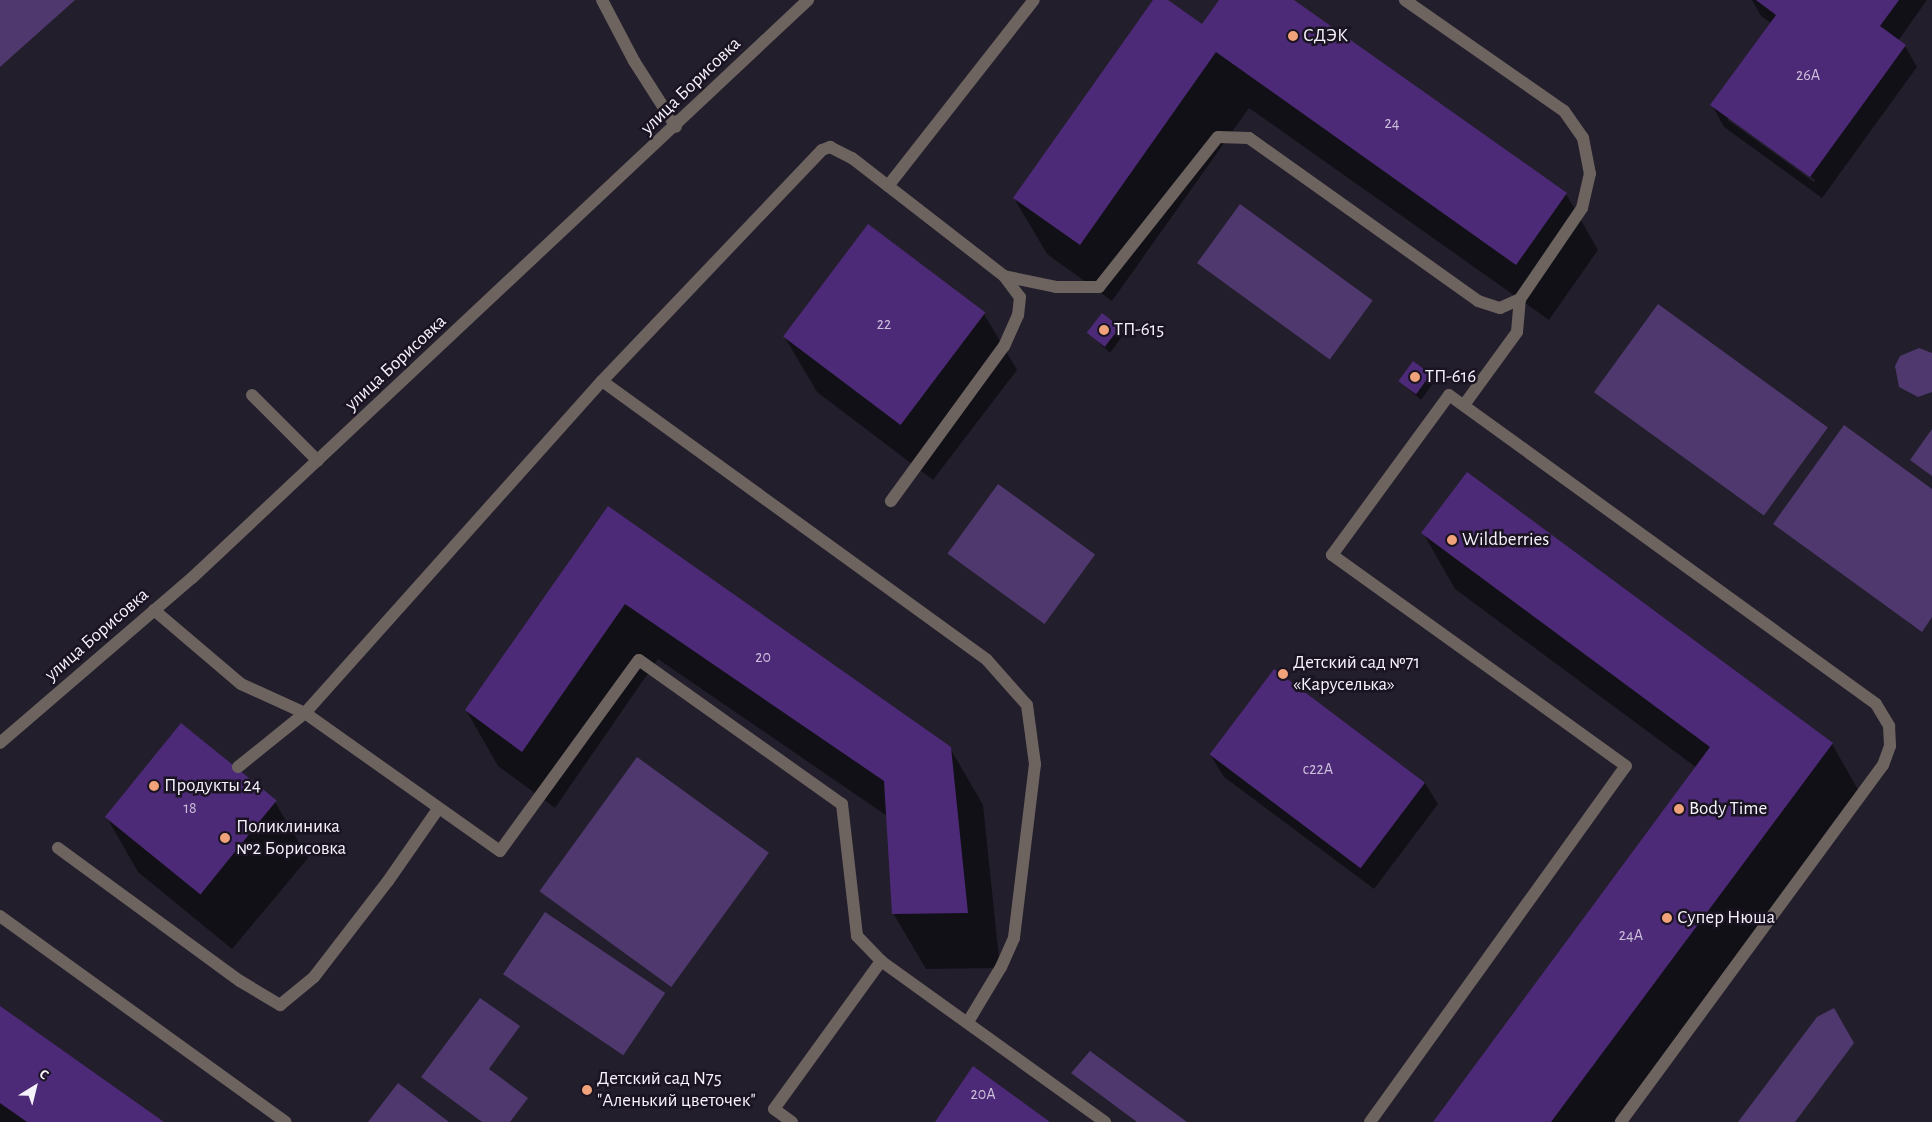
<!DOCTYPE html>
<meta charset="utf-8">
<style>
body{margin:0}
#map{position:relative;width:1932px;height:1122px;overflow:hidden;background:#231e2c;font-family:"Alegreya Sans",sans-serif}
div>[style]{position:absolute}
.green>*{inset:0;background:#4f386e;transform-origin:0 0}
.shadow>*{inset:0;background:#0007}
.building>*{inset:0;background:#4d2a77;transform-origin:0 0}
.minor>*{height:12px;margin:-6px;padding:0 6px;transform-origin:6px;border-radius:6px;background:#6d6460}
.dots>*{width:14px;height:14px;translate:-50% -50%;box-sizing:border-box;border:2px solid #1a1422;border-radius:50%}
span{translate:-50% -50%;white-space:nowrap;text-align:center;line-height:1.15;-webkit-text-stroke:5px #1a1422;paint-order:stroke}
.number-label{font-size:16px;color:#ccc0db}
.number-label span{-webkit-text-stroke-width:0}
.poi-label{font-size:19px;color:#f6f2fc}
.left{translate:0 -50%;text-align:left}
.street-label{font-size:19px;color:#f6f2fc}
.north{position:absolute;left:10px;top:1062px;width:50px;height:50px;-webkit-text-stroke:4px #1a1422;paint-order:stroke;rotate:36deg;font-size:14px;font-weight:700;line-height:20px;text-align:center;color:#f6f2fc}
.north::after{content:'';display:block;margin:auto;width:18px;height:22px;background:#f6f2fc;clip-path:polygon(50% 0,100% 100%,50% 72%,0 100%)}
</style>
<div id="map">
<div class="green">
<div style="clip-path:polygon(0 0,75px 0,0 67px)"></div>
<div style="left:1240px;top:204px;width:164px;height:73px;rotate:36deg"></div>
<div style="left:1658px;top:304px;width:210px;height:109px;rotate:36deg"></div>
<div style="clip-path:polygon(1919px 348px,1932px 353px,1932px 392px,1918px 397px,1899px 387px,1895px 366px,1900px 356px)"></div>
<div style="clip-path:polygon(1844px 425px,1932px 489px,1932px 617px,1922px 632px,1773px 524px)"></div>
<div style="clip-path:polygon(1932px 429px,1932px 476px,1910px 460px)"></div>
<div style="left:998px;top:484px;width:120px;height:86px;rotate:36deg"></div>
<div style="left:637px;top:757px;width:163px;height:166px;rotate:36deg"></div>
<div style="left:545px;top:912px;width:145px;height:75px;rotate:34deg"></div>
<div style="clip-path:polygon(480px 998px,520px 1026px,489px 1069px,528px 1098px,510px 1122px,482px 1122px,421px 1077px)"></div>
<div style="clip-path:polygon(1834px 1008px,1854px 1043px,1795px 1122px,1738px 1122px,1817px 1017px)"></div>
<div style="clip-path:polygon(1090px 1051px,1187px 1122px,1137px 1122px,1071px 1073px)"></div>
<div style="clip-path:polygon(398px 1083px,449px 1122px,368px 1122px)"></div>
</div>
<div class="shadow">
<div style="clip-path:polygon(1154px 0,1166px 0,1202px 26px,1221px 0,1292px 0,1566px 194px,1598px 250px,1549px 320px,1249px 108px,1112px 301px,1047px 254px,1014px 198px)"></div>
<div style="clip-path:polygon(evenodd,1752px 0,1927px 0,1898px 41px,1905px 46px,1917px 67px,1822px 198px,1724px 127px,1712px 105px,1771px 23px,1761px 16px,1752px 0,1728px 117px,1815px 180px,1814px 182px,1728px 120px,1728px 117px)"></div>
<div style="clip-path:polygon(868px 226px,984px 314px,1017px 370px,933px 480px,817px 392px,784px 336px)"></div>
<div style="clip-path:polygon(1119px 328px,1123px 335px,1110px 353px,1089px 333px)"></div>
<div style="clip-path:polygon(1430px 375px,1434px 382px,1421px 400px,1400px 381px)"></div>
<div style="clip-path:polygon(608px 508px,950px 748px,983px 805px,1000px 968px,926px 969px,893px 913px,887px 816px,658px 659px,555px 808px,498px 766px,466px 710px)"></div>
<div style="clip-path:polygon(1423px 533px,1832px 744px,1864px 800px,1625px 1122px,1434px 1122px,1697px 768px,1455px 589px)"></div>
<div style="clip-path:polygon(1211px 756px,1425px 783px,1438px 804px,1374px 889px,1224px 777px)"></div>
<div style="clip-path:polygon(275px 802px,308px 858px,232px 949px,138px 872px,106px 816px)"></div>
<div style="clip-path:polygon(0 1007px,161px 1122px,0 1122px)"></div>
</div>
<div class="building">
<div style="clip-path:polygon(1153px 0,1168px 0,1202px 24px,1219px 0,1294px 0,1567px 193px,1516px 265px,1216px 52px,1080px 245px,1013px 198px)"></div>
<div style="clip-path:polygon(1756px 0,1899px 0,1880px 26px,1906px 45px,1810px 177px,1710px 105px,1776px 15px)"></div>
<div style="left:868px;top:224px;width:147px;height:141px;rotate:37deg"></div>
<div style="left:1102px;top:313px;width:23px;height:25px;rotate:38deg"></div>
<div style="left:1413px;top:361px;width:22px;height:25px;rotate:36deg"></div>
<div style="clip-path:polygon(1467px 472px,1833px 743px,1551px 1122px,1433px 1122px,1710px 747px,1421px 533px)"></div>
<div style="clip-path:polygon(608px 506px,951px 747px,968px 913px,892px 914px,884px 781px,625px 604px,522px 752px,465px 710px)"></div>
<div style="left:1274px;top:669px;width:189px;height:107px;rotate:37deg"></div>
<div style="left:181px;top:723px;width:123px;height:121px;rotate:39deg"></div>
<div style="clip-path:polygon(0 1006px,164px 1122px,27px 1122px,0 1103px)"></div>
<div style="clip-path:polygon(973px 1066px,1050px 1122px,935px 1122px)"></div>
</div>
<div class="minor">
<div style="left:602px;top:0;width:69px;rotate:62.3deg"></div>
<div style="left:634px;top:61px;width:78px;rotate:57.5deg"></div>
<div style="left:888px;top:186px;width:236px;rotate:-51.9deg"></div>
<div style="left:1004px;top:276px;width:53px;rotate:11.9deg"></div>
<div style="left:1056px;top:287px;width:43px"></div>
<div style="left:1099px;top:287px;width:191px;rotate:-51.6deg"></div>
<div style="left:1218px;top:137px;width:31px;rotate:2deg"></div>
<div style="left:1249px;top:138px;width:281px;rotate:35.4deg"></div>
<div style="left:1478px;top:301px;width:23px;rotate:18deg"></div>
<div style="left:1500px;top:308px;width:22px;rotate:-24deg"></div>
<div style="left:1520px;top:299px;width:110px;rotate:-55.7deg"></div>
<div style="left:1582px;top:208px;width:35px;rotate:-77deg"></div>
<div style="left:1590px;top:174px;width:37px;rotate:-101deg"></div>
<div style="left:1583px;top:138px;width:33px;rotate:-125deg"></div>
<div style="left:1564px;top:111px;width:194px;rotate:-145.1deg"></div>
<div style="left:602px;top:381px;width:319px;rotate:-46.4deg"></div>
<div style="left:822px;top:150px;width:9px;rotate:-21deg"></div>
<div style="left:830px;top:147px;width:25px;rotate:27deg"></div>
<div style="left:852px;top:158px;width:192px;rotate:37.8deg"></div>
<div style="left:1004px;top:276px;width:26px;rotate:53deg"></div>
<div style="left:1020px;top:297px;width:18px;rotate:96deg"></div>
<div style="left:1018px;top:315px;width:34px;rotate:114deg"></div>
<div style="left:1004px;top:346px;width:192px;rotate:126.1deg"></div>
<div style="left:252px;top:395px;width:93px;rotate:45deg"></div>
<div style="left:1464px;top:405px;width:90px;rotate:-54deg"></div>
<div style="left:1517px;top:332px;width:33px;rotate:-85deg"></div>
<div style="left:154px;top:610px;width:114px;rotate:40.4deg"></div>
<div style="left:241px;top:684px;width:70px;rotate:24.4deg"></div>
<div style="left:305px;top:713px;width:239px;rotate:35.3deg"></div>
<div style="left:500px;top:851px;width:236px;rotate:-54deg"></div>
<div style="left:639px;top:660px;width:249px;rotate:35.4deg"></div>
<div style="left:842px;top:804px;width:133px;rotate:83.5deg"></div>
<div style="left:857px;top:936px;width:35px;rotate:46deg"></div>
<div style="left:881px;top:961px;width:276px;rotate:35.7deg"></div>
<div style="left:0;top:743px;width:253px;rotate:-40.7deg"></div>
<div style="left:192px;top:578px;width:845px;rotate:-43.18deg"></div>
<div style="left:238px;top:767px;width:86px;rotate:-38.9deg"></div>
<div style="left:305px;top:713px;width:445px;rotate:-48.2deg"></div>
<div style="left:602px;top:381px;width:475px;rotate:35.9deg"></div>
<div style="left:987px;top:660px;width:60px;rotate:48.4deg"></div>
<div style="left:1027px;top:705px;width:60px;rotate:82.3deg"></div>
<div style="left:1035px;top:764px;width:175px;rotate:96.9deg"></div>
<div style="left:1014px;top:938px;width:32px;rotate:114deg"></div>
<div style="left:1001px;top:967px;width:64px;rotate:121deg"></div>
<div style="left:58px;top:848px;width:225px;rotate:36.2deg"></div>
<div style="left:240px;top:981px;width:47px;rotate:31deg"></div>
<div style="left:280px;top:1005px;width:44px;rotate:-39.5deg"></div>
<div style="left:314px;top:977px;width:121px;rotate:-52.4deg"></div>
<div style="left:388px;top:881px;width:88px;rotate:-55.2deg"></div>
<div style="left:0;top:916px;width:352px;rotate:35.8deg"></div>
<div style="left:792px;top:1122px;width:22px;rotate:-144deg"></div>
<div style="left:774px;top:1109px;width:183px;rotate:-54.1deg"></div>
<div style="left:1370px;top:1122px;width:438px;rotate:-54.3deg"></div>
<div style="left:1626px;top:766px;width:362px;rotate:-144.3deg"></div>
<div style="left:1332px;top:555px;width:198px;rotate:-53.8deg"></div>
<div style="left:1449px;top:395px;width:527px;rotate:35.89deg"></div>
<div style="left:1876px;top:704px;width:26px;rotate:59deg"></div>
<div style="left:1889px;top:726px;width:20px;rotate:87deg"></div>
<div style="left:1890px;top:746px;width:20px;rotate:110deg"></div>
<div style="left:1883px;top:765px;width:443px;rotate:126.3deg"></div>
</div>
<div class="dots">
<div style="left:1293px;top:36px;background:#f0a27b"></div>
<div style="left:1104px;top:330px;background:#f0a27b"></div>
<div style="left:1415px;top:377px;background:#f0a27b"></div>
<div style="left:1452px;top:540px;background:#f0a27b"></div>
<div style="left:1283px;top:674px;background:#f0a27b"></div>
<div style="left:154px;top:786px;background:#f0a27b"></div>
<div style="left:1679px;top:809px;background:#f0a27b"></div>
<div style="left:225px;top:838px;background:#f0a27b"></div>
<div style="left:1667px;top:918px;background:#f0a27b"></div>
<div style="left:587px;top:1090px;background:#f0a27b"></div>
</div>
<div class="number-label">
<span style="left:1808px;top:75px">26А</span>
<span style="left:1392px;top:123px">24</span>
<span style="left:884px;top:324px">22</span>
<span style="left:763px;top:657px">20</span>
<span style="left:1318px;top:769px">с22А</span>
<span style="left:190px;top:808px">18</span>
<span style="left:1631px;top:935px">24А</span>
<span style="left:983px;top:1094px">20А</span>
</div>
<div class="poi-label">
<span class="left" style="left:1303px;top:36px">СДЭК</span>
<span class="left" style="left:1114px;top:330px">ТП-615</span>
<span class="left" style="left:1425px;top:377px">ТП-616</span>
<span class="left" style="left:1462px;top:540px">Wildberries</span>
<span class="left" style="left:1293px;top:674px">Детский сад №71<br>«Каруселька»</span>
<span class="left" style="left:164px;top:786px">Продукты 24</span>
<span class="left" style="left:1689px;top:809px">Body Time</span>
<span class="left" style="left:236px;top:838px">Поликлиника<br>№2 Борисовка</span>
<span class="left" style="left:1677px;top:918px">Супер Нюша</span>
<span class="left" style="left:597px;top:1090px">Детский сад N75<br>"Аленький цветочек"</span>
</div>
<div class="street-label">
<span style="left:691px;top:86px;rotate:-44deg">улица Борисовка</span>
<span style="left:396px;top:363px;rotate:-43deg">улица Борисовка</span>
<span style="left:97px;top:635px;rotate:-41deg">улица Борисовка</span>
</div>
<div class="north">С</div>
</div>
